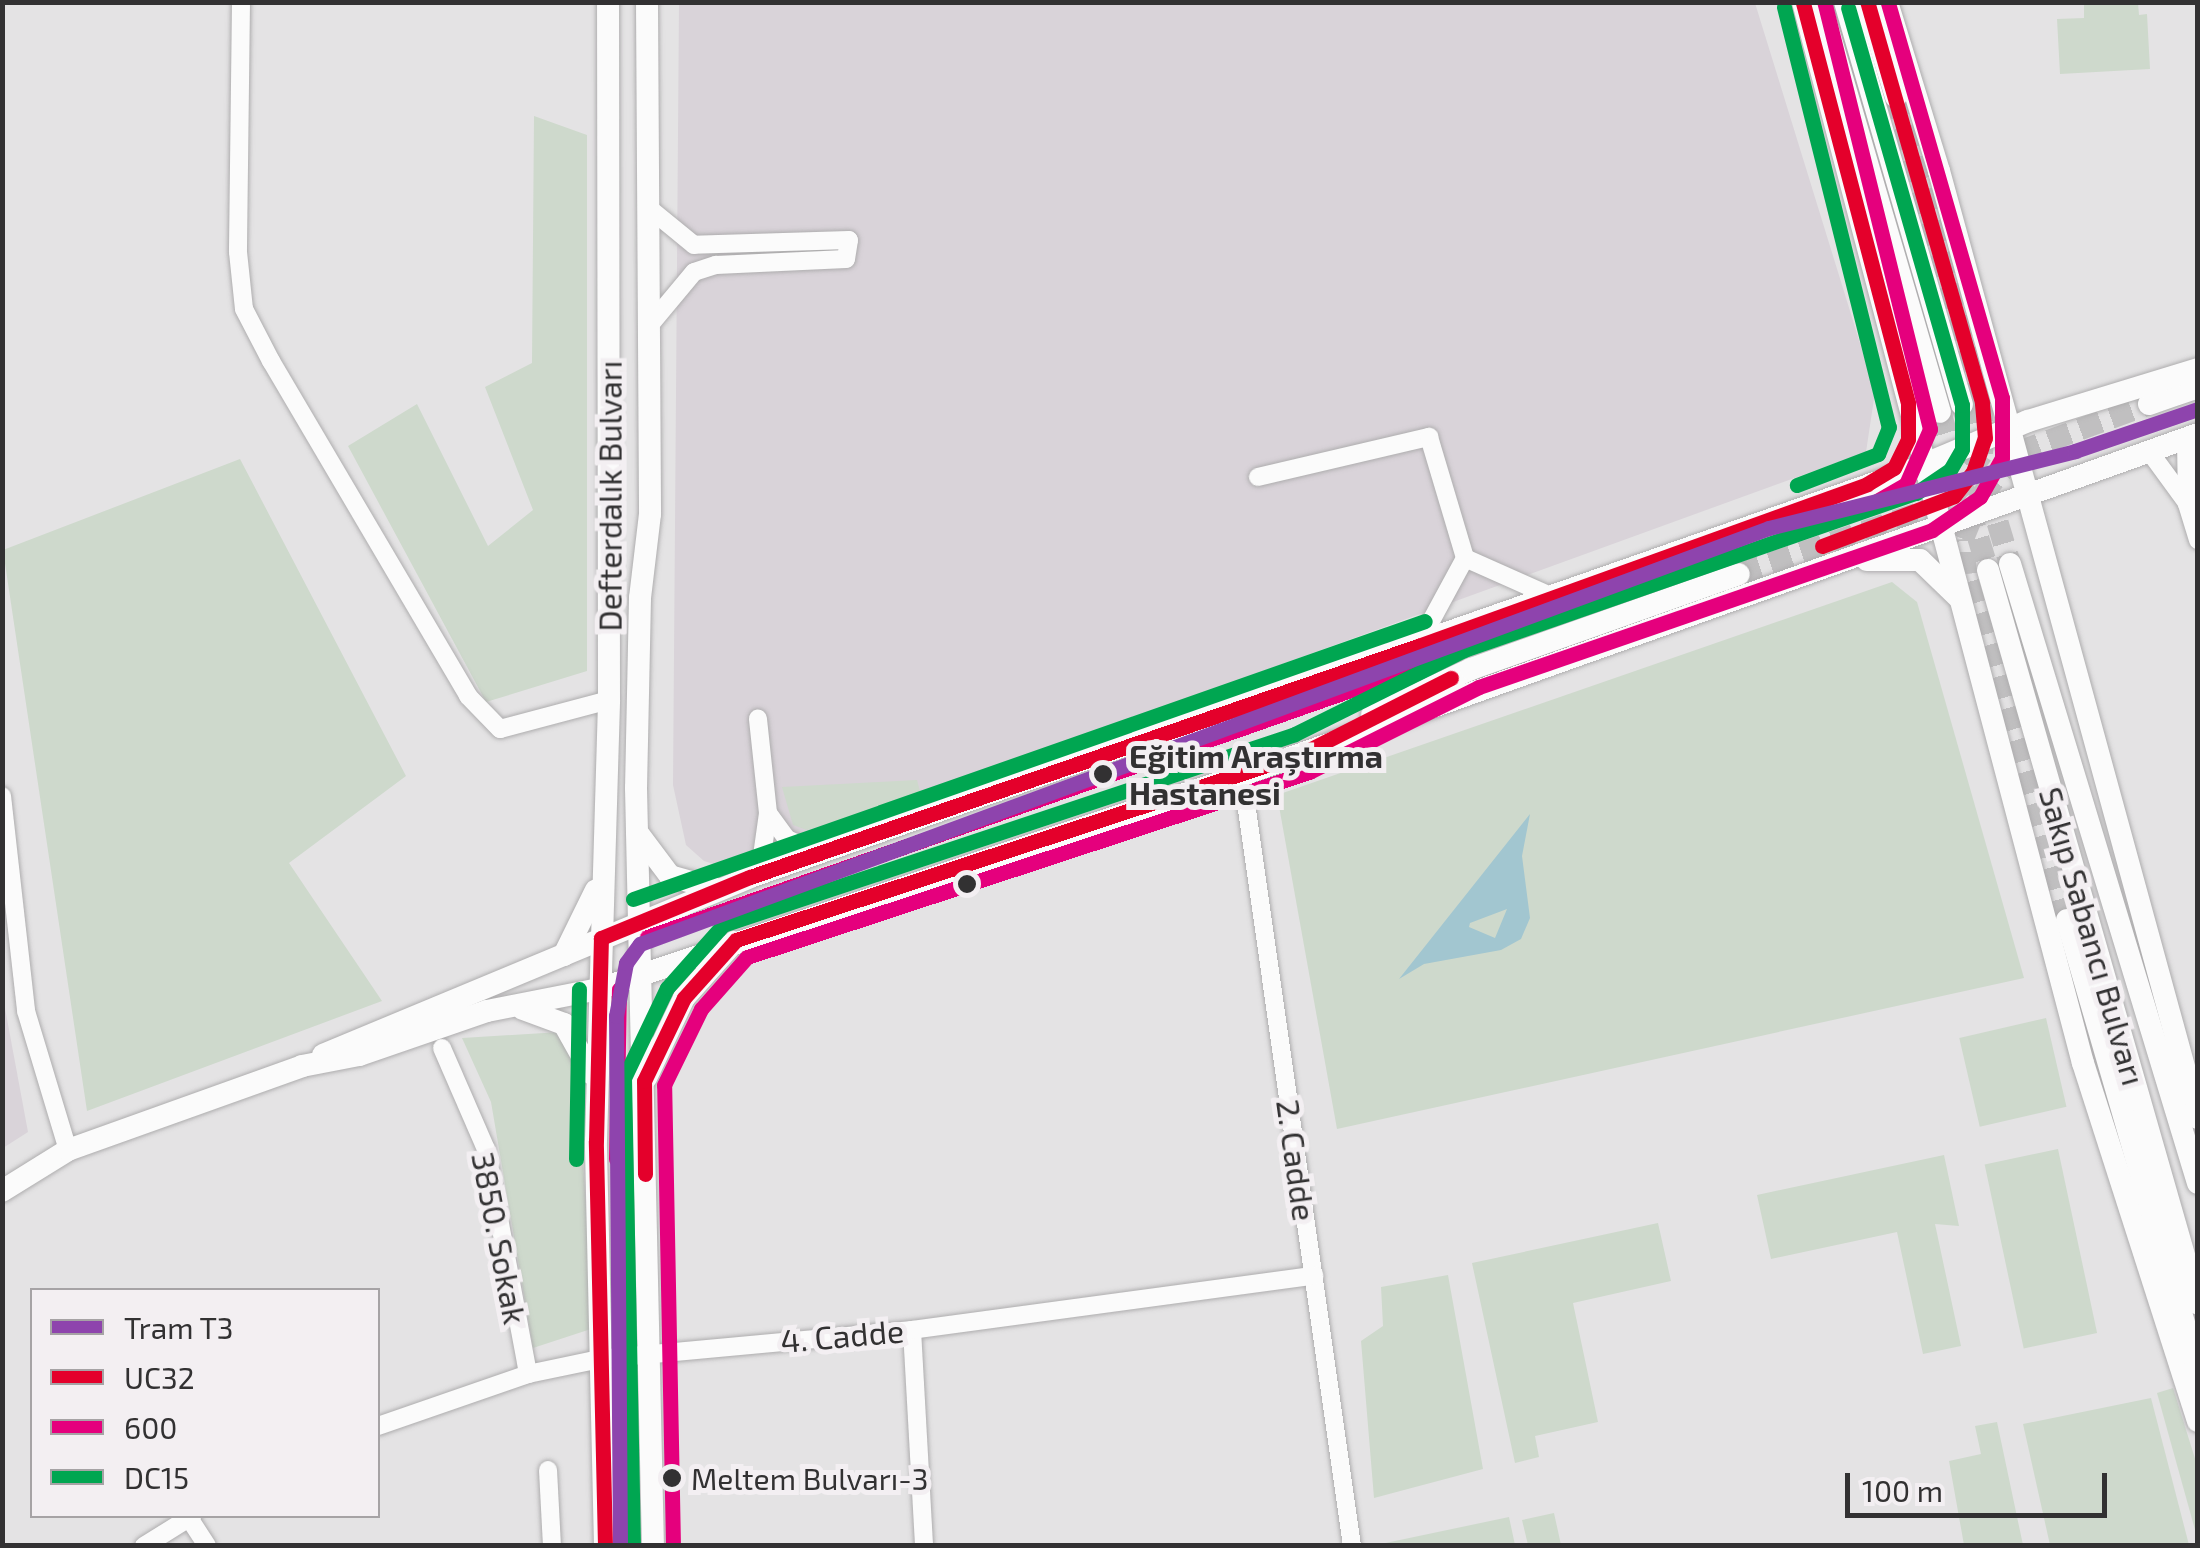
<!DOCTYPE html>
<meta charset="utf-8">
<style>
body{margin:0}
#map{position:relative;width:2200px;height:1548px;overflow:hidden;background:#e4e3e4;font-family:"Exo 2",sans-serif}
div>[style]{position:absolute}
.built>*{inset:0;background:#d9d3d9}
.green>*{inset:0;background:#ced9cc;transform-origin:0 0}
.water>*{inset:0;background:#a2c6d0}
.major-tunnel>*{height:22px;margin-top:-11px;transform-origin:0;background:repeating-linear-gradient(90deg,#c0bfc0 0 22px,transparent 0 33px)}
.roads{filter:drop-shadow(0 0 2px #aeadae) drop-shadow(0 0 2px #aeadae)}
.minor>*{height:18px;margin:-9px;padding:0 9px;transform-origin:9px;border-radius:9px;background:#fbfbfb}
.major>*{height:22px;margin:-11px;padding:0 11px;transform-origin:11px;border-radius:11px;background:#fbfbfb}
.bus-1>*{height:15px;margin:-7.5px;padding:0 7.5px;transform-origin:7.5px;border-radius:7.5px;background:#e4002b}
.bus-2>*{height:15px;margin:-7.5px;padding:0 7.5px;transform-origin:7.5px;border-radius:7.5px;background:#e5007d}
.bus-3>*{height:15px;margin:-7.5px;padding:0 7.5px;transform-origin:7.5px;border-radius:7.5px;background:#00a651}
.tram-1>*{height:15px;margin:-7.5px;padding:0 7.5px;transform-origin:7.5px;border-radius:7.5px;background:#8e44ad}
.dots>*{width:28px;height:28px;translate:-50% -50%;box-sizing:border-box;border:5px solid #f3eff2;border-radius:50%}
span{translate:-50% -50%;white-space:nowrap;text-align:center;line-height:1.15;-webkit-text-stroke:10px #f3eff2;paint-order:stroke}
.bus-label{font-size:30px;color:#323132}
.left{translate:0 -50%;text-align:left}
.street-label{font-size:32px;color:#323132}
.stop-label{font-size:32px;color:#323132;font-weight:700}
.frame{position:absolute;inset:0;border:5px solid #323132;pointer-events:none}
.legend{position:absolute;left:30px;top:1288px;width:350px;height:230px;box-sizing:border-box;background:#f3eff2;border:2px solid #a6a3a5;margin:0;padding:12px 18px;list-style:none;font-size:30px;color:#323132}
.legend li{display:flex;align-items:center;gap:20px;height:50px}
.legend b{width:50px;border:2px solid #a6a3a5}
.scale{position:absolute;left:1845px;top:1473px;width:262px;height:45px;box-sizing:border-box;border:5px solid #323132;border-top:0;padding-left:12px;font-size:30px;line-height:35px;white-space:nowrap;color:#323132;-webkit-text-stroke:8px #f3eff2;paint-order:stroke}
</style>
<div id="map">
<div class="built">
<div style="clip-path:polygon(679px 3px,1755px 3px,1875px 392px,1866px 452px,996px 768px,903px 809px,740px 861px,720px 866px,704px 861px,686px 845px,673px 785px)"></div>
<div style="clip-path:polygon(2px 992px,28px 1132px,3px 1148px,2px 1148px)"></div>
</div>
<div class="green">
<div style="clip-path:polygon(2084px 3px,2138px 3px,2139px 15px,2147px 14px,2150px 69px,2060px 74px,2057px 19px,2084px 18px)"></div>
<div style="clip-path:polygon(534px 116px,587px 135px,587px 671px,486px 702px,348px 446px,417px 404px,488px 546px,533px 510px,485px 387px,532px 363px)"></div>
<div style="clip-path:polygon(240px 459px,406px 776px,289px 863px,382px 1001px,87px 1111px,3px 550px)"></div>
<div style="clip-path:polygon(1892px 582px,1917px 602px,2024px 978px,1337px 1129px,1277px 795px)"></div>
<div style="clip-path:polygon(917px 780px,921px 795px,807px 830px,793px 825px,782px 787px)"></div>
<div style="left:2046px;top:1018px;width:91px;height:89px;rotate:77deg"></div>
<div style="clip-path:polygon(560px 1032px,575px 1043px,594px 1328px,533px 1348px,491px 1102px,462px 1038px)"></div>
<div style="left:2058px;top:1149px;width:188px;height:75px;rotate:78deg"></div>
<div style="clip-path:polygon(1944px 1155px,1959px 1226px,1935px 1224px,1961px 1346px,1923px 1354px,1897px 1232px,1771px 1259px,1757px 1195px)"></div>
<div style="clip-path:polygon(1658px 1223px,1671px 1281px,1573px 1303px,1598px 1422px,1535px 1436px,1539px 1457px,1515px 1463px,1472px 1263px)"></div>
<div style="clip-path:polygon(1448px 1275px,1483px 1469px,1374px 1498px,1361px 1341px,1383px 1326px,1381px 1287px)"></div>
<div style="clip-path:polygon(2173px 1388px,2197px 1465px,2197px 1537px,2157px 1393px)"></div>
<div style="clip-path:polygon(2151px 1398px,2189px 1545px,2050px 1545px,2023px 1424px)"></div>
<div style="clip-path:polygon(1997px 1422px,2023px 1545px,1964px 1545px,1949px 1461px,1981px 1454px,1975px 1426px)"></div>
<div style="clip-path:polygon(1554px 1513px,1561px 1545px,1528px 1545px,1522px 1520px)"></div>
<div style="clip-path:polygon(1509px 1517px,1515px 1545px,1376px 1545px)"></div>
</div>
<div class="water">
<div style="clip-path:polygon(evenodd,1530px 814px,1522px 856px,1530px 918px,1521px 939px,1501px 950px,1424px 964px,1399px 979px,1530px 814px,1507px 909px,1495px 938px,1469px 927px,1470px 923px,1507px 909px)"></div>
</div>
<div class="major-tunnel">
<div style="left:1962px;top:404px;width:59px;rotate:73.1deg"></div>
<div style="left:1940px;top:412px;width:165px;rotate:73.1deg"></div>
<div style="left:1988px;top:491px;width:76px;rotate:73.2deg"></div>
<div style="left:1739px;top:574px;width:196px;rotate:-18.7deg"></div>
<div style="left:1925px;top:511px;width:33px;rotate:-27deg"></div>
<div style="left:1954px;top:496px;width:50px;rotate:-56.3deg"></div>
<div style="left:1982px;top:454px;width:52px;rotate:-90deg"></div>
<div style="left:1982px;top:402px;width:317px;rotate:-105.7deg"></div>
<div style="left:2067px;top:920px;width:360px;rotate:-106.3deg"></div>
<div style="left:1966px;top:574px;width:35px;rotate:-95deg"></div>
<div style="left:1963px;top:539px;width:45px;rotate:-68deg"></div>
<div style="left:1980px;top:497px;width:59px;rotate:-49.8deg"></div>
<div style="left:2018px;top:452px;width:140px;rotate:-20.1deg"></div>
</div>
<div class="roads">
<div class="minor">
<div style="left:241px;top:2px;width:250px;rotate:90.7deg"></div>
<div style="left:238px;top:252px;width:57px;rotate:84deg"></div>
<div style="left:244px;top:309px;width:59px;rotate:62.6deg"></div>
<div style="left:271px;top:361px;width:389px;rotate:59.5deg"></div>
<div style="left:468px;top:696px;width:46px;rotate:45.9deg"></div>
<div style="left:500px;top:729px;width:113px;rotate:-14.9deg"></div>
<div style="left:649px;top:326px;width:70px;rotate:-50.2deg"></div>
<div style="left:694px;top:272px;width:23px;rotate:-18deg"></div>
<div style="left:716px;top:265px;width:130px;rotate:-2.6deg"></div>
<div style="left:846px;top:259px;width:19px;rotate:-81deg"></div>
<div style="left:849px;top:240px;width:155px;rotate:178.2deg"></div>
<div style="left:694px;top:245px;width:57px;rotate:-140.7deg"></div>
<div style="left:2186px;top:439px;width:65px;rotate:89.1deg"></div>
<div style="left:2187px;top:504px;width:38px;rotate:73deg"></div>
<div style="left:2149px;top:451px;width:64px;rotate:53.8deg"></div>
<div style="left:1258px;top:477px;width:176px;rotate:-13.2deg"></div>
<div style="left:1429px;top:437px;width:126px;rotate:73.4deg"></div>
<div style="left:1465px;top:558px;width:91px;rotate:24deg"></div>
<div style="left:1418px;top:645px;width:99px;rotate:-61.6deg"></div>
<div style="left:1242px;top:775px;width:779px;rotate:81.88deg"></div>
<div style="left:2px;top:796px;width:216px;rotate:83.6deg"></div>
<div style="left:26px;top:1011px;width:145px;rotate:73.2deg"></div>
<div style="left:768px;top:813px;width:32px;rotate:54deg"></div>
<div style="left:787px;top:839px;width:35px;rotate:24deg"></div>
<div style="left:750px;top:877px;width:18px;rotate:-52deg"></div>
<div style="left:761px;top:863px;width:50px;rotate:-82deg"></div>
<div style="left:768px;top:813px;width:95px;rotate:-96.1deg"></div>
<div style="left:442px;top:1048px;width:110px;rotate:66.5deg"></div>
<div style="left:486px;top:1149px;width:229px;rotate:79.4deg"></div>
<div style="left:912px;top:1330px;width:216px;rotate:86.8deg"></div>
<div style="left:378px;top:1426px;width:159px;rotate:-19.1deg"></div>
<div style="left:528px;top:1374px;width:74px;rotate:-11.8deg"></div>
<div style="left:600px;top:1359px;width:313px;rotate:-5.3deg"></div>
<div style="left:912px;top:1330px;width:406px;rotate:-7.7deg"></div>
<div style="left:548px;top:1470px;width:76px;rotate:87deg"></div>
<div style="left:189px;top:1518px;width:33px;rotate:57deg"></div>
<div style="left:144px;top:1546px;width:57px;rotate:-32deg"></div>
</div>
<div class="major">
<div style="left:647px;top:2px;width:512px;rotate:89.66deg"></div>
<div style="left:650px;top:514px;width:85px;rotate:96.8deg"></div>
<div style="left:640px;top:598px;width:190px;rotate:91.2deg"></div>
<div style="left:636px;top:788px;width:758px;rotate:88.72deg"></div>
<div style="left:1803px;top:2px;width:1097px;rotate:75.22deg"></div>
<div style="left:2083px;top:1063px;width:376px;rotate:72.2deg"></div>
<div style="left:1820px;top:2px;width:427px;rotate:73.7deg"></div>
<div style="left:1845px;top:2px;width:419px;rotate:73.8deg"></div>
<div style="left:1867px;top:2px;width:99px;rotate:73deg"></div>
<div style="left:1887px;top:2px;width:177px;rotate:72.9deg"></div>
<div style="left:1939px;top:171px;width:982px;rotate:74.7deg"></div>
<div style="left:2149px;top:404px;width:52px;rotate:-19.1deg"></div>
<div style="left:1867px;top:560px;width:53px"></div>
<div style="left:1920px;top:560px;width:53px;rotate:44.2deg"></div>
<div style="left:2010px;top:564px;width:647px;rotate:73.11deg"></div>
<div style="left:1988px;top:570px;width:763px;rotate:74.03deg"></div>
<div style="left:1372px;top:715px;width:109px;rotate:-24.9deg"></div>
<div style="left:1471px;top:669px;width:284px;rotate:-19.5deg"></div>
<div style="left:637px;top:832px;width:55px;rotate:53.1deg"></div>
<div style="left:670px;top:876px;width:48px;rotate:15.8deg"></div>
<div style="left:2067px;top:920px;width:471px;rotate:73.8deg"></div>
<div style="left:564px;top:955px;width:72px;rotate:-63.8deg"></div>
<div style="left:523px;top:1009px;width:44px;rotate:20.1deg"></div>
<div style="left:564px;top:1024px;width:57px;rotate:60.8deg"></div>
<div style="left:323px;top:1055px;width:463px;rotate:-22.6deg"></div>
<div style="left:750px;top:877px;width:1228px;rotate:-19.31deg"></div>
<div style="left:1909px;top:471px;width:129px;rotate:-22.8deg"></div>
<div style="left:2028px;top:421px;width:178px;rotate:-17deg"></div>
<div style="left:646px;top:1078px;width:89px;rotate:-64.6deg"></div>
<div style="left:684px;top:998px;width:75px;rotate:-48.2deg"></div>
<div style="left:2px;top:1191px;width:78px;rotate:-31.8deg"></div>
<div style="left:68px;top:1150px;width:249px;rotate:-19.7deg"></div>
<div style="left:302px;top:1066px;width:58px;rotate:-10.9deg"></div>
<div style="left:359px;top:1055px;width:135px;rotate:-19deg"></div>
<div style="left:487px;top:1011px;width:114px;rotate:-11.1deg"></div>
<div style="left:599px;top:989px;width:678px;rotate:-18.41deg"></div>
<div style="left:1242px;top:775px;width:1015px;rotate:-19.63deg"></div>
<div style="left:605px;top:1546px;width:405px;rotate:-91.3deg"></div>
<div style="left:596px;top:1141px;width:441px;rotate:-88.3deg"></div>
<div style="left:609px;top:700px;width:698px;rotate:-90.08deg"></div>
</div>
</div>
<div class="bus-1">
<div style="left:1822px;top:546px;width:141px;rotate:-20.7deg"></div>
<div style="left:1954px;top:496px;width:31px;rotate:-52deg"></div>
<div style="left:1973px;top:472px;width:36px;rotate:-71deg"></div>
<div style="left:1985px;top:438px;width:36px;rotate:-95deg"></div>
<div style="left:1982px;top:402px;width:416px;rotate:-106deg"></div>
<div style="left:645px;top:1174px;width:93px;rotate:-90.6deg"></div>
<div style="left:644px;top:1081px;width:92px;rotate:-64.3deg"></div>
<div style="left:684px;top:998px;width:78px;rotate:-48.1deg"></div>
<div style="left:736px;top:940px;width:597px;rotate:-18.25deg"></div>
<div style="left:1303px;top:753px;width:166px;rotate:-26.9deg"></div>
<div style="left:605px;top:1546px;width:405px;rotate:-91.3deg"></div>
<div style="left:596px;top:1141px;width:203px;rotate:-88.6deg"></div>
<div style="left:601px;top:938px;width:161px;rotate:-22.3deg"></div>
<div style="left:750px;top:877px;width:707px;rotate:-19.08deg"></div>
<div style="left:1418px;top:646px;width:477px;rotate:-19.8deg"></div>
<div style="left:1867px;top:484px;width:31px;rotate:-31deg"></div>
<div style="left:1894px;top:468px;width:32px;rotate:-64deg"></div>
<div style="left:1908px;top:439px;width:36px;rotate:-90deg"></div>
<div style="left:1908px;top:403px;width:415px;rotate:-104.7deg"></div>
</div>
<div class="bus-2">
<div style="left:1809px;top:523px;width:69px;rotate:-17.7deg"></div>
<div style="left:1875px;top:502px;width:36px;rotate:-30deg"></div>
<div style="left:1906px;top:484px;width:60px;rotate:-66.4deg"></div>
<div style="left:1930px;top:429px;width:440px;rotate:-103.9deg"></div>
<div style="left:647px;top:937px;width:839px;rotate:-19.34deg"></div>
<div style="left:616px;top:1159px;width:170px;rotate:-89deg"></div>
<div style="left:673px;top:1546px;width:461px;rotate:-91.1deg"></div>
<div style="left:664px;top:1085px;width:85px;rotate:-64deg"></div>
<div style="left:701px;top:1009px;width:69px;rotate:-48.5deg"></div>
<div style="left:747px;top:957px;width:592px;rotate:-18.22deg"></div>
<div style="left:1309px;top:772px;width:190px;rotate:-26.6deg"></div>
<div style="left:1479px;top:687px;width:479px;rotate:-19.1deg"></div>
<div style="left:1932px;top:530px;width:58px;rotate:-34.5deg"></div>
<div style="left:1980px;top:497px;width:45px;rotate:-60.6deg"></div>
<div style="left:2002px;top:458px;width:60px;rotate:-90deg"></div>
<div style="left:2002px;top:398px;width:412px;rotate:-106.1deg"></div>
</div>
<div class="bus-3">
<div style="left:1784px;top:7px;width:433px;rotate:76deg"></div>
<div style="left:1889px;top:427px;width:29px;rotate:112deg"></div>
<div style="left:1878px;top:454px;width:87px;rotate:159.1deg"></div>
<div style="left:633px;top:899px;width:839px;rotate:-19.34deg"></div>
<div style="left:576px;top:1159px;width:170px;rotate:-89deg"></div>
<div style="left:633px;top:1546px;width:468px;rotate:-91.1deg"></div>
<div style="left:624px;top:1078px;width:100px;rotate:-64.5deg"></div>
<div style="left:667px;top:988px;width:84px;rotate:-48.4deg"></div>
<div style="left:723px;top:925px;width:603px;rotate:-18.46deg"></div>
<div style="left:1295px;top:734px;width:189px;rotate:-26.4deg"></div>
<div style="left:1464px;top:650px;width:478px;rotate:-19.2deg"></div>
<div style="left:1916px;top:493px;width:41px;rotate:-34.1deg"></div>
<div style="left:1950px;top:470px;width:24px;rotate:-60deg"></div>
<div style="left:1962px;top:449px;width:44px;rotate:-90deg"></div>
<div style="left:1962px;top:405px;width:413px;rotate:-106deg"></div>
</div>
<div class="tram-1">
<div style="left:620px;top:1546px;width:530px;rotate:-90.43deg"></div>
<div style="left:616px;top:1016px;width:54px;rotate:-79.3deg"></div>
<div style="left:626px;top:963px;width:24px;rotate:-54deg"></div>
<div style="left:640px;top:944px;width:1203px;rotate:-20.23deg"></div>
<div style="left:1769px;top:528px;width:316px;rotate:-14.1deg"></div>
<div style="left:2075px;top:451px;width:130px;rotate:-18.9deg"></div>
</div>
<div class="dots">
<div style="left:1103px;top:774px;background:#323132"></div>
<div style="left:967px;top:884px;background:#323132"></div>
<div style="left:672px;top:1478px;background:#323132"></div>
</div>
<div class="bus-label">
<span class="left" style="left:691px;top:1478px">Meltem Bulvarı-3</span>
</div>
<div class="street-label">
<span style="left:609px;top:496px;rotate:-90deg">Defterdalık Bulvarı</span>
<span style="left:2093px;top:936px;rotate:74deg">Sakıp Sabancı Bulvarı</span>
<span style="left:1297px;top:1160px;rotate:82deg">2. Cadde</span>
<span style="left:500px;top:1238px;rotate:79deg">3850. Sokak</span>
<span style="left:842px;top:1335px;rotate:-5deg">4. Cadde</span>
</div>
<div class="stop-label">
<span class="left" style="left:1129px;top:774px">Eğitim Araştırma<br>Hastanesi</span>
</div>
<div class="frame"></div>
<ul class="legend">
<li><b style="height:12px;background:#8e44ad"></b>Tram T3</li>
<li><b style="height:12px;background:#e4002b"></b>UC32</li>
<li><b style="height:12px;background:#e5007d"></b>600</li>
<li><b style="height:12px;background:#00a651"></b>DC15</li>
</ul>
<div class="scale">100 m</div>
</div>
